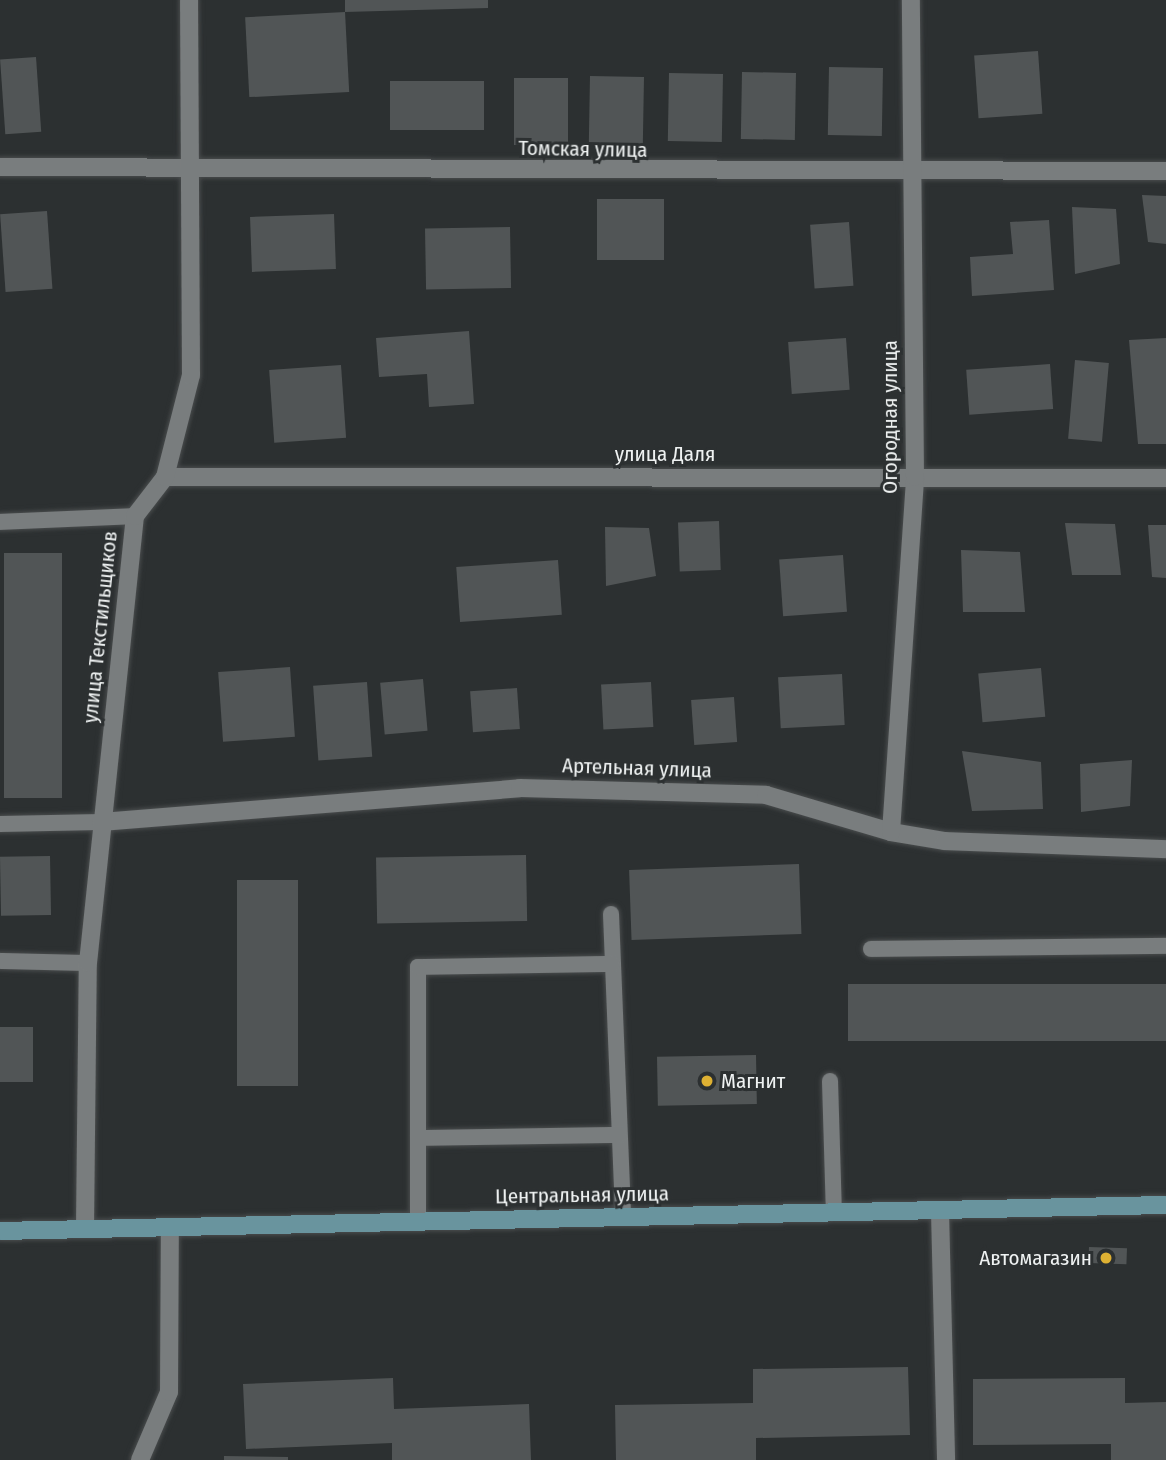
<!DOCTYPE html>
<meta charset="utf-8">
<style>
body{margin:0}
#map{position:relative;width:1166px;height:1460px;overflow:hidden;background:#2c3031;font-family:"Fira Sans Condensed",sans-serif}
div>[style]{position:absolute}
.building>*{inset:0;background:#515556;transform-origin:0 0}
.roads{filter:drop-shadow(0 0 2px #494c4d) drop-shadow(0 0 2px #494c4d)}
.lane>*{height:16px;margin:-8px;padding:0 8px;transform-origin:8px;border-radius:8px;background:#797d7e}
.street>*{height:18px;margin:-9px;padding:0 9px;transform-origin:9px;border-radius:9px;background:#797d7e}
.secondary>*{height:18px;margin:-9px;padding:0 9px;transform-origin:9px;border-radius:9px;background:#69949e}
.dots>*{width:19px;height:19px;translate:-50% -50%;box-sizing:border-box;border:4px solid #2c3031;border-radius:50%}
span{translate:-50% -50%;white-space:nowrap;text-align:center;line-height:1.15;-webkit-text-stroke:6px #2c3031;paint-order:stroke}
.street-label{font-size:21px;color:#eff2f2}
.poi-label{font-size:21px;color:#eff2f2}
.left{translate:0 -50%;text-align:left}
.right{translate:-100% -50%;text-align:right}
</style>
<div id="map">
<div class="building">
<div style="clip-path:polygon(345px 0,488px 0,488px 8px,345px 12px)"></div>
<div style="left:345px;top:12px;width:80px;height:100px;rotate:87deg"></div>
<div style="left:1038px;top:51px;width:63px;height:64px;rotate:86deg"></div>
<div style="left:36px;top:57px;width:75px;height:36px;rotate:86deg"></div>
<div style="left:829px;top:67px;width:54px;height:68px;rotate:1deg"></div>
<div style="left:742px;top:72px;width:54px;height:67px;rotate:1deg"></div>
<div style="left:669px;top:73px;width:54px;height:68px;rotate:1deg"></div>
<div style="left:590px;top:76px;width:54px;height:67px;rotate:1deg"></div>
<div style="left:514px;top:78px;width:54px;height:67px"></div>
<div style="left:484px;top:81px;width:49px;height:94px;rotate:90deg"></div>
<div style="clip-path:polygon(1142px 195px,1166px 196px,1166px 244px,1148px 242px)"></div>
<div style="left:597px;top:199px;width:67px;height:61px"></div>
<div style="clip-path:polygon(1072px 207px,1116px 209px,1120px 264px,1075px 274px)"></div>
<div style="left:47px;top:211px;width:78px;height:47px;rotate:86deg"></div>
<div style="left:334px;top:214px;width:55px;height:84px;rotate:88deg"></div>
<div style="clip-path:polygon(1049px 220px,1054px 290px,972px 296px,970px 257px,1013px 254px,1010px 222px)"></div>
<div style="left:849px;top:222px;width:64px;height:39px;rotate:86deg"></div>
<div style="left:510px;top:227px;width:61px;height:85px;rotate:89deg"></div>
<div style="clip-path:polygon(469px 331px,474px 404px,429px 407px,427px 374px,379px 377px,376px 338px)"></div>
<div style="left:846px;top:338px;width:52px;height:58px;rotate:86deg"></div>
<div style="clip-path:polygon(1166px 338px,1166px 444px,1138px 444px,1129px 340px)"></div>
<div style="left:1075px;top:360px;width:34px;height:79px;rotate:5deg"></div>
<div style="left:1050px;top:364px;width:45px;height:84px;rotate:86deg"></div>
<div style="left:341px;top:365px;width:73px;height:72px;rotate:86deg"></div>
<div style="left:719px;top:521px;width:49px;height:41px;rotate:88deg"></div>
<div style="clip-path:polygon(1065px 523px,1115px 524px,1121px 575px,1072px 575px)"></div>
<div style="clip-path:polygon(1148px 525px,1166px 525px,1166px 578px,1152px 577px)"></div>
<div style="clip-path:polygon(605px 527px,649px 528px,656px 576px,606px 586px)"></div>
<div style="clip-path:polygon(961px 550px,1020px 552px,1025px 612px,963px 612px)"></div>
<div style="left:4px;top:553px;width:58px;height:245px"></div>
<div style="left:843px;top:555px;width:57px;height:64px;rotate:86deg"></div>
<div style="left:558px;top:560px;width:55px;height:102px;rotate:86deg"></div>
<div style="left:290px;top:667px;width:70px;height:72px;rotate:86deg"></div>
<div style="left:1041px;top:668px;width:49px;height:63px;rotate:85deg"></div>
<div style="left:842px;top:674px;width:51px;height:64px;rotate:87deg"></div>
<div style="left:423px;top:679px;width:52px;height:43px;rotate:85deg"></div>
<div style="left:367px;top:682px;width:75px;height:54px;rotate:86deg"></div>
<div style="left:651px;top:682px;width:45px;height:50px;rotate:87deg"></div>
<div style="left:517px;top:688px;width:41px;height:47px;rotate:86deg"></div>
<div style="left:734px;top:697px;width:45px;height:43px;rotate:86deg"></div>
<div style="clip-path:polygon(962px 751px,1041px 762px,1043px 809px,972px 811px)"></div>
<div style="clip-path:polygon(1132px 760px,1130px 806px,1081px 812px,1080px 764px)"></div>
<div style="left:526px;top:855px;width:66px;height:150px;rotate:89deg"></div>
<div style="left:50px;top:856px;width:59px;height:50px;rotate:89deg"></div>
<div style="left:799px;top:864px;width:70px;height:170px;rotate:88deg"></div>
<div style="left:237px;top:880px;width:61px;height:206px"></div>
<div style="left:1166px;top:984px;width:57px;height:318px;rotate:90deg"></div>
<div style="left:0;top:1027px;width:33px;height:55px"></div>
<div style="left:756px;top:1055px;width:49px;height:99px;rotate:89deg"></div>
<div style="left:1089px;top:1247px;width:38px;height:16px;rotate:2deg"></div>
<div style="clip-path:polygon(908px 1367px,910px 1435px,756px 1438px,756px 1460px,616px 1460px,615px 1405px,753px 1403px,753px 1369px)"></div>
<div style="clip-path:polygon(393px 1378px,394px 1409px,529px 1404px,531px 1460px,392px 1460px,392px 1443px,246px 1449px,243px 1384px)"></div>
<div style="clip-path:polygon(1125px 1378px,1125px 1403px,1166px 1402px,1166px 1460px,1111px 1460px,1111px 1444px,973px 1445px,973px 1379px)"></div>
<div style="clip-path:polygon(224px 1456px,288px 1457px,288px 1460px,224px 1460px)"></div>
</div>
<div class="roads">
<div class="lane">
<div style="left:0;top:522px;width:135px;rotate:-2.5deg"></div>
<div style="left:0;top:824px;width:101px;rotate:-1.1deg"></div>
<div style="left:611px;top:914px;width:303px;rotate:87.7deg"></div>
<div style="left:871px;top:949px;width:295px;rotate:-0.6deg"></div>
<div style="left:0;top:961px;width:88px;rotate:1.3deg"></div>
<div style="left:830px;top:1081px;width:132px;rotate:88.3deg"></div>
<div style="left:418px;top:1138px;width:201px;rotate:-0.9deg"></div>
<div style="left:418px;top:1222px;width:255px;rotate:-90deg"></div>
<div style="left:418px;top:967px;width:194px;rotate:-0.9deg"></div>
</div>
<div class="street">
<div style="left:0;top:167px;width:1166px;rotate:0.2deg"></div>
<div style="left:165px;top:477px;width:1001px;rotate:0.06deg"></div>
<div style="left:101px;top:822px;width:420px;rotate:-4.6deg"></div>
<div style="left:520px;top:788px;width:246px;rotate:1.6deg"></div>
<div style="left:766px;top:795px;width:130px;rotate:16.5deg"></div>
<div style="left:891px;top:832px;width:55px;rotate:9.5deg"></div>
<div style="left:945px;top:841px;width:221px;rotate:2.1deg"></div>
<div style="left:891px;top:832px;width:356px;rotate:-86.1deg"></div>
<div style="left:915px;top:477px;width:477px;rotate:-90.5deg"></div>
<div style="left:940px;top:1211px;width:249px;rotate:88.6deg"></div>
<div style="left:85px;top:1229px;width:266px;rotate:-89.4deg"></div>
<div style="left:88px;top:963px;width:449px;rotate:-84deg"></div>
<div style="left:135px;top:516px;width:49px;rotate:-52.4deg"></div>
<div style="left:165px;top:477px;width:105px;rotate:-75.7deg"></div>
<div style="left:191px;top:375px;width:375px;rotate:-90.3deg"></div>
<div style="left:140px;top:1460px;width:74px;rotate:-66.9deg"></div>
<div style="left:169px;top:1392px;width:165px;rotate:-89.7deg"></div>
</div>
<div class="secondary">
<div style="left:0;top:1231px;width:1166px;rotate:-1.28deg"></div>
</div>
</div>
<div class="dots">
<div style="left:707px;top:1081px;background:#deb133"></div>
<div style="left:1106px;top:1258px;background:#deb133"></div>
</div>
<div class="street-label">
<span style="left:583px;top:149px;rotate:1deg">Томская улица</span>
<span style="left:890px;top:417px;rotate:-90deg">Огородная улица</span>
<span style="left:665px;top:454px">улица Даля</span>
<span style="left:100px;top:627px;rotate:-84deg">улица Текстильщиков</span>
<span style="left:637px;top:768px;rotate:2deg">Артельная улица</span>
<span style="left:582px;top:1195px;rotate:-1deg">Центральная улица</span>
</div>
<div class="poi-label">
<span class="left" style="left:721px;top:1081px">Магнит</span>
<span class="right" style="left:1092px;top:1258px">Автомагазин</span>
</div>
</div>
